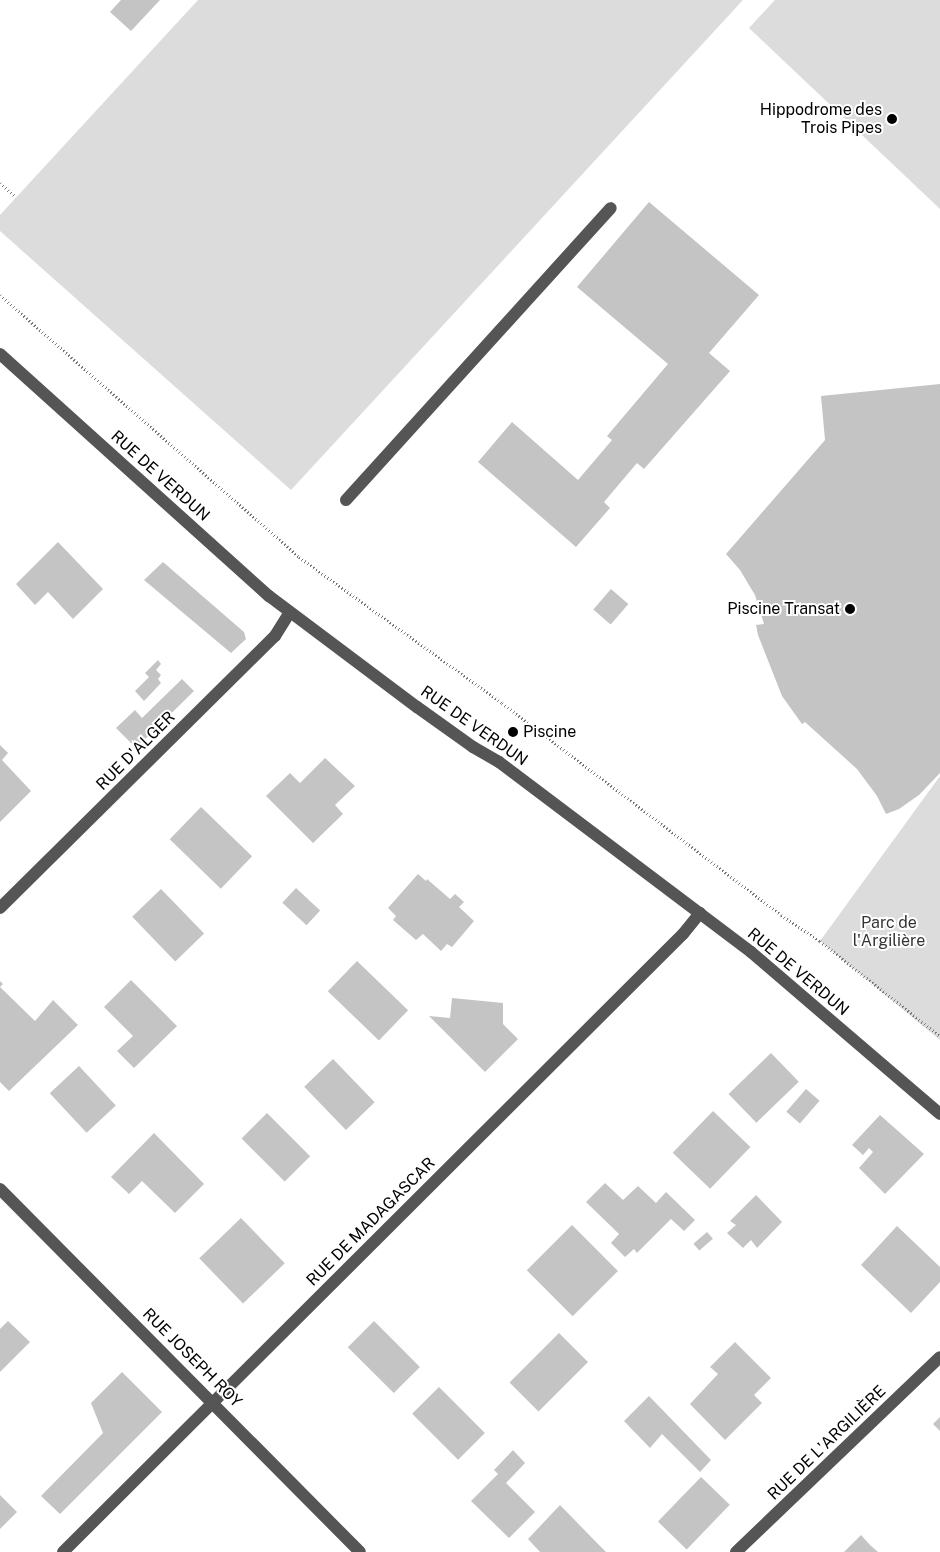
<!DOCTYPE html>
<meta charset="utf-8">
<style>
body{margin:0}
#map{position:relative;width:940px;height:1552px;overflow:hidden;background:#fff;font-family:"Public Sans",sans-serif}
div>[style]{position:absolute}
.green>*{inset:0;background:#dcdcdc}
.building>*{inset:0;background:#c4c4c4;transform-origin:0 0}
.path>*{height:3px;margin-top:-1.5px;transform-origin:0;background:repeating-linear-gradient(90deg,#777 0 1px,transparent 0 3.5px)}
.minor>*{height:12px;margin:-6px;padding:0 6px;transform-origin:6px;border-radius:6px;background:#555}
.dots>*{width:14px;height:14px;translate:-50% -50%;box-sizing:border-box;border:2px solid #fff;border-radius:50%}
span{translate:-50% -50%;white-space:nowrap;text-align:center;line-height:1.15;-webkit-text-stroke:4px #fff;paint-order:stroke}
.poi-label{font-size:16px;color:#000}
.right{translate:-100% -50%;text-align:right}
.left{translate:0 -50%;text-align:left}
.street-label{font-size:16px;color:#000}
.park-label{font-size:16px;color:#333}
</style>
<div id="map">
<div class="green">
<div style="clip-path:polygon(198px 0,743px 0,291px 490px,0 231px,0 215px)"></div>
<div style="clip-path:polygon(775px 0,940px 0,940px 209px,749px 28px)"></div>
<div style="clip-path:polygon(940px 776px,940px 1040px,820px 941px)"></div>
</div>
<div class="building">
<div style="clip-path:polygon(121px 0,160px 0,131px 31px,110px 12px)"></div>
<div style="clip-path:polygon(649px 202px,759px 295px,709px 353px,730px 371px,644px 469px,637px 463px,604px 502px,610px 508px,576px 547px,478px 462px,512px 422px,578px 480px,612px 440px,607px 436px,668px 364px,577px 287px)"></div>
<div style="clip-path:polygon(940px 384px,940px 773px,919px 795px,899px 809px,886px 814px,877px 796px,857px 769px,805px 722px,802px 724px,782px 696px,758px 635px,756px 625px,764px 624px,755px 595px,740px 570px,726px 554px,825px 440px,821px 396px)"></div>
<div style="clip-path:polygon(58px 542px,103px 589px,73px 619px,48px 592px,35px 605px,16px 584px)"></div>
<div style="clip-path:polygon(163px 562px,244px 632px,246px 639px,231px 653px,144px 580px)"></div>
<div style="left:611px;top:589px;width:23px;height:27px;rotate:41deg"></div>
<div style="clip-path:polygon(158px 660px,161px 664px,156px 670px,161px 675px,158px 679px,161px 683px,144px 701px,135px 691px,149px 677px,145px 673px)"></div>
<div style="clip-path:polygon(182px 679px,194px 691px,136px 748px,116px 728px,135px 710px,142px 718px)"></div>
<div style="clip-path:polygon(0 745px,8px 753px,2px 760px,31px 791px,0 822px)"></div>
<div style="clip-path:polygon(325px 758px,355px 786px,335px 805px,343px 814px,313px 843px,266px 796px,290px 773px,300px 783px)"></div>
<div style="left:201px;top:807px;width:71px;height:45px;rotate:44deg"></div>
<div style="clip-path:polygon(418px 874px,426px 881px,427px 879px,450px 899px,455px 894px,464px 902px,459px 907px,474px 921px,452px 947px,447px 944px,441px 951px,423px 934px,416px 940px,393px 920px,396px 916px,388px 908px)"></div>
<div style="left:296px;top:888px;width:33px;height:20px;rotate:43deg"></div>
<div style="left:161px;top:889px;width:62px;height:40px;rotate:46deg"></div>
<div style="left:357px;top:961px;width:71px;height:42px;rotate:44deg"></div>
<div style="clip-path:polygon(131px 980px,177px 1026px,134px 1068px,117px 1051px,133px 1036px,104px 1007px)"></div>
<div style="clip-path:polygon(0 981px,3px 984px,0 987px,35px 1021px,53px 1000px,78px 1025px,9px 1091px,0 1082px)"></div>
<div style="clip-path:polygon(452px 998px,503px 1003px,503px 1024px,518px 1039px,485px 1072px,429px 1016px,450px 1018px)"></div>
<div style="left:771px;top:1053px;width:40px;height:59px;rotate:46deg"></div>
<div style="left:333px;top:1059px;width:60px;height:40px;rotate:46deg"></div>
<div style="left:79px;top:1066px;width:54px;height:40px;rotate:47deg"></div>
<div style="left:806px;top:1089px;width:18px;height:30px;rotate:41deg"></div>
<div style="left:713px;top:1111px;width:52px;height:58px;rotate:44deg"></div>
<div style="left:267px;top:1113px;width:61px;height:36px;rotate:45deg"></div>
<div style="clip-path:polygon(880px 1115px,924px 1154px,885px 1194px,859px 1168px,873px 1152px,869px 1148px,863px 1155px,852px 1145px)"></div>
<div style="clip-path:polygon(154px 1133px,204px 1184px,175px 1213px,142px 1181px,129px 1194px,111px 1177px)"></div>
<div style="clip-path:polygon(605px 1183px,623px 1200px,638px 1186px,656px 1203px,666px 1192px,695px 1220px,684px 1231px,671px 1219px,637px 1253px,634px 1249px,625px 1257px,611px 1243px,619px 1234px,586px 1202px)"></div>
<div style="clip-path:polygon(756px 1195px,782px 1222px,757px 1248px,751px 1240px,743px 1248px,727px 1233px,736px 1225px,730px 1221px)"></div>
<div style="left:241px;top:1218px;width:63px;height:58px;rotate:46deg"></div>
<div style="left:572px;top:1225px;width:65px;height:64px;rotate:45deg"></div>
<div style="clip-path:polygon(897px 1226px,940px 1267px,940px 1282px,911px 1313px,861px 1265px)"></div>
<div style="left:707px;top:1232px;width:9px;height:18px;rotate:49deg"></div>
<div style="clip-path:polygon(8px 1321px,30px 1342px,0 1372px,0 1329px)"></div>
<div style="left:374px;top:1321px;width:65px;height:37px;rotate:45deg"></div>
<div style="left:559px;top:1333px;width:41px;height:70px;rotate:45deg"></div>
<div style="clip-path:polygon(735px 1342px,771px 1378px,754px 1395px,762px 1403px,725px 1440px,690px 1404px,718px 1374px,710px 1367px)"></div>
<div style="clip-path:polygon(122px 1372px,162px 1412px,60px 1514px,41px 1496px,103px 1433px,91px 1403px)"></div>
<div style="left:439px;top:1387px;width:65px;height:38px;rotate:45deg"></div>
<div style="clip-path:polygon(649px 1396px,711px 1460px,700px 1472px,662px 1434px,650px 1448px,624px 1421px)"></div>
<div style="clip-path:polygon(940px 1417px,940px 1431px,933px 1424px)"></div>
<div style="clip-path:polygon(513px 1450px,525px 1463px,506px 1483px,535px 1512px,509px 1538px,471px 1501px,498px 1474px,494px 1470px)"></div>
<div style="left:701px;top:1477px;width:40px;height:62px;rotate:44deg"></div>
<div style="clip-path:polygon(0 1495px,17px 1512px,0 1529px)"></div>
<div style="clip-path:polygon(560px 1505px,598px 1544px,606px 1552px,540px 1552px,528px 1539px)"></div>
<div style="clip-path:polygon(861px 1535px,870px 1545px,878px 1552px,844px 1552px)"></div>
</div>
<div class="path">
<div style="left:0;top:183px;width:21px;rotate:41deg"></div>
<div style="left:0;top:295px;width:398px;rotate:41.2deg"></div>
<div style="left:299px;top:557px;width:250px;rotate:35.7deg"></div>
<div style="left:502px;top:703px;width:350px;rotate:37.2deg"></div>
<div style="left:781px;top:915px;width:47px;rotate:33.7deg"></div>
<div style="left:820px;top:941px;width:153px;rotate:38.4deg"></div>
</div>
<div class="minor">
<div style="left:0;top:354px;width:362px;rotate:42deg"></div>
<div style="left:269px;top:596px;width:185px;rotate:36.9deg"></div>
<div style="left:417px;top:707px;width:69px;rotate:35.5deg"></div>
<div style="left:473px;top:747px;width:30px;rotate:30deg"></div>
<div style="left:499px;top:762px;width:316px;rotate:37deg"></div>
<div style="left:751px;top:952px;width:249px;rotate:40.6deg"></div>
<div style="left:346px;top:500px;width:394px;rotate:-47.8deg"></div>
<div style="left:0;top:908px;width:387px;rotate:-44.7deg"></div>
<div style="left:275px;top:636px;width:28px;rotate:-58deg"></div>
<div style="left:0;top:1189px;width:511px;rotate:45.24deg"></div>
<div style="left:63px;top:1552px;width:875px;rotate:-44.91deg"></div>
<div style="left:683px;top:934px;width:27px;rotate:-51deg"></div>
<div style="left:736px;top:1552px;width:282px;rotate:-43.7deg"></div>
</div>
<div class="dots">
<div style="left:892px;top:119px;background:#000"></div>
<div style="left:850px;top:609px;background:#000"></div>
<div style="left:513px;top:732px;background:#000"></div>
</div>
<div class="poi-label">
<span class="right" style="left:882px;top:119px">Hippodrome des<br>Trois Pipes</span>
<span class="right" style="left:840px;top:609px">Piscine Transat</span>
<span class="left" style="left:523px;top:732px">Piscine</span>
</div>
<div class="street-label">
<span style="left:160px;top:476px;rotate:42deg">RUE DE VERDUN</span>
<span style="left:474px;top:726px;rotate:35deg">RUE DE VERDUN</span>
<span style="left:136px;top:751px;rotate:-45deg">RUE D'ALGER</span>
<span style="left:798px;top:972px;rotate:40deg">RUE DE VERDUN</span>
<span style="left:371px;top:1222px;rotate:-45deg">RUE DE MADAGASCAR</span>
<span style="left:192px;top:1358px;rotate:45deg">RUE JOSEPH ROY</span>
<span style="left:827px;top:1443px;rotate:-44deg">RUE DE L'ARGILIÈRE</span>
</div>
<div class="park-label">
<span style="left:889px;top:932px">Parc de<br>l'Argilière</span>
</div>
</div>
